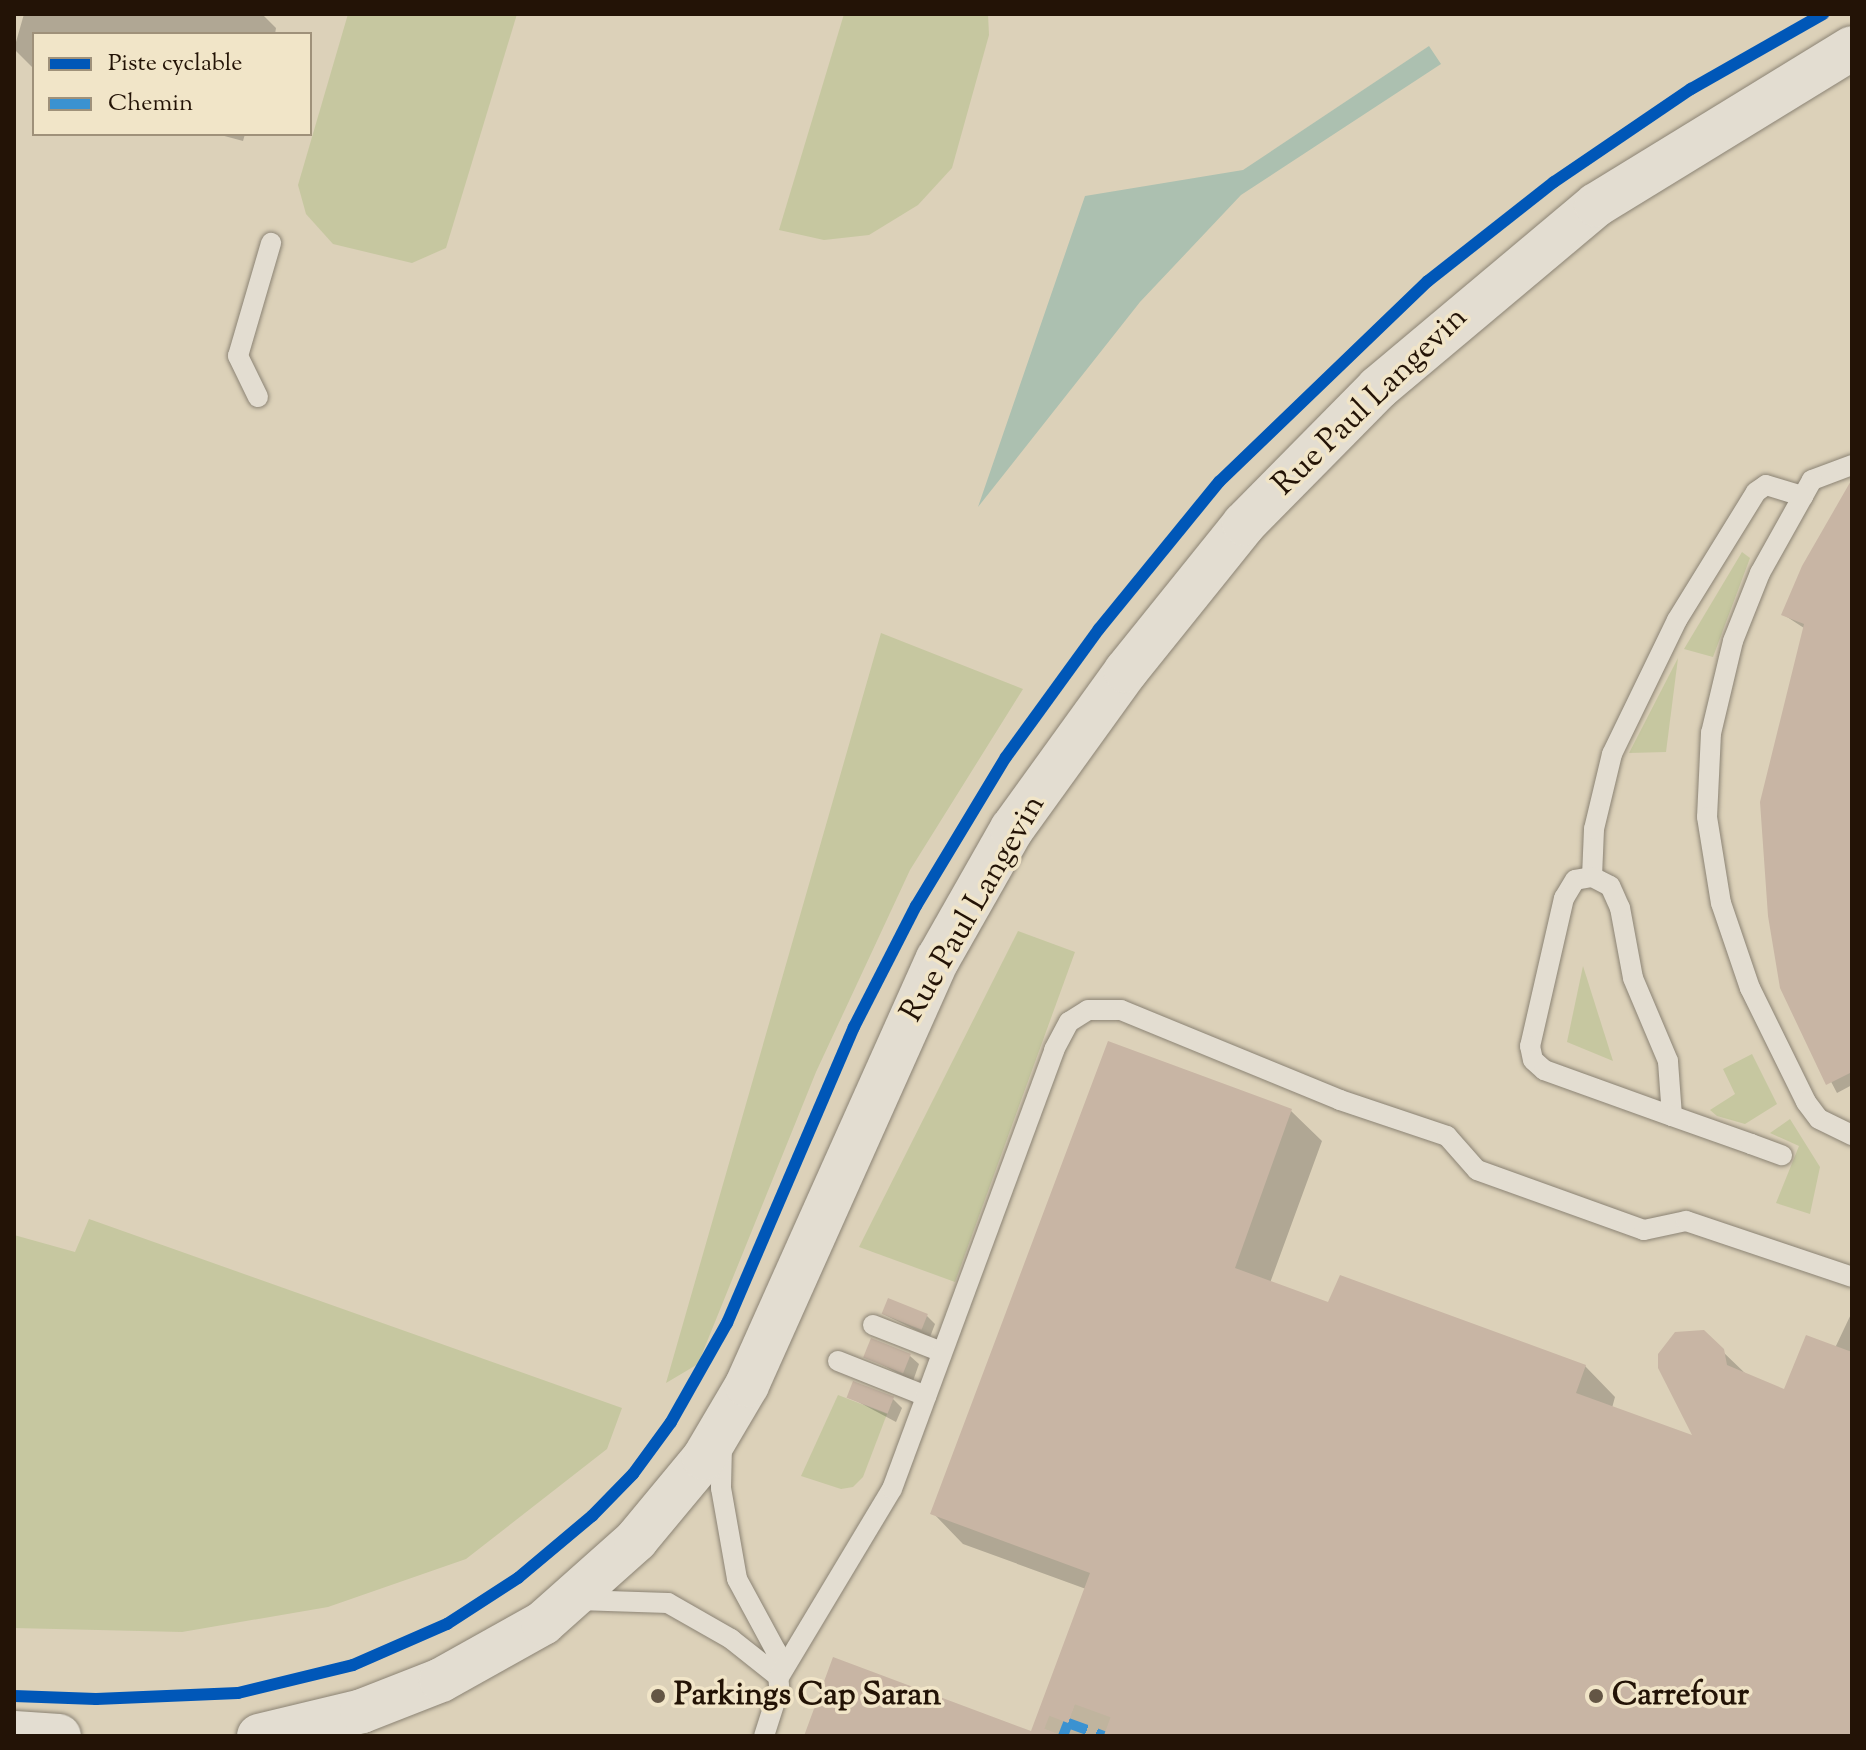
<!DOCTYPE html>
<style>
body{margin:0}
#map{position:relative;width:1866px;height:1750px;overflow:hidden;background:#dcd1b9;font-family:"Sorts Mill Goudy",serif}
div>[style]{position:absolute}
.green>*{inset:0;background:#c6c7a0}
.water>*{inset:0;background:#acc0b0}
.shadow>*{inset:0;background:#0003}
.building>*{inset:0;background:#c8b5a4;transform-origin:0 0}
.street-tunnel>*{height:40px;margin-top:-20px;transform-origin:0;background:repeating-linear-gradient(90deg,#c0b49e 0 40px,transparent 0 60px)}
.roads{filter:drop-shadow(0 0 2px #8b8374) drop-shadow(0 0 2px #8b8374)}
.lane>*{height:20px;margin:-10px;padding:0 10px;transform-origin:10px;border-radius:10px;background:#e3ddd1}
.secondary>*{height:44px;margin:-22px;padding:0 22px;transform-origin:22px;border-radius:22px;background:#e3ddd1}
.quiet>*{height:10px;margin-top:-5px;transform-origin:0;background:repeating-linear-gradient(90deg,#3b92d1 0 20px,transparent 0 30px)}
.cycleway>*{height:12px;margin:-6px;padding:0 6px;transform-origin:6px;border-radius:6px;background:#0057b8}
.dots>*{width:22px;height:22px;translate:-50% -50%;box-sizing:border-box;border:4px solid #f1e5c8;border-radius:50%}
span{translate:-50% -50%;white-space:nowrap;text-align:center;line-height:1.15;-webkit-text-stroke:7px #f1e5c8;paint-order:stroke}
.street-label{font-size:32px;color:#231306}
.poi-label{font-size:32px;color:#231306;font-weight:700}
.left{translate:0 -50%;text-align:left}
.frame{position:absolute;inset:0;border:16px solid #231306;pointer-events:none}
.legend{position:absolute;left:32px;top:32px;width:280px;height:104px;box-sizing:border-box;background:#f1e5c8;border:2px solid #9f917a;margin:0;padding:10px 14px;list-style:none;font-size:24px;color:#231306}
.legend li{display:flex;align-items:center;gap:16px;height:40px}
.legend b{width:40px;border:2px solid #9f917a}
</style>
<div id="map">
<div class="green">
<div style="clip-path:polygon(348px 14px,517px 14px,446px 248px,412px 263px,333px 244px,306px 214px,298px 185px)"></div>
<div style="clip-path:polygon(844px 14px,988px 14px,989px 35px,952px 168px,918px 205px,869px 235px,824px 240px,779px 230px)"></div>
<div style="clip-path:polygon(1742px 552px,1750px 558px,1713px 657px,1684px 649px)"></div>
<div style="clip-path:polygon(881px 633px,1023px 689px,910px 870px,816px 1072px,698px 1364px,666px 1383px)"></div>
<div style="clip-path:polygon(1678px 658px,1666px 752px,1629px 753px)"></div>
<div style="clip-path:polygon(1018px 931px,1075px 952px,955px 1282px,859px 1247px)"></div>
<div style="clip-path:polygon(1583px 966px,1613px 1061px,1567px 1042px)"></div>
<div style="clip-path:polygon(1752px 1054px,1777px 1104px,1745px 1124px,1717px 1116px,1710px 1110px,1735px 1094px,1723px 1069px)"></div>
<div style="clip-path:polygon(1790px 1119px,1820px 1167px,1810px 1214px,1776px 1203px,1799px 1146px,1770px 1133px)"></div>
<div style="clip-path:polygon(89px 1219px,622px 1408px,607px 1449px,466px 1559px,328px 1607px,182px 1632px,14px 1628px,14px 1235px,75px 1252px)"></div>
<div style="clip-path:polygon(838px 1395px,887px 1414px,863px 1477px,853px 1487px,841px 1489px,801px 1476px)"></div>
</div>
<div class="water">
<div style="clip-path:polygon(1429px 46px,1441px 64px,1241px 195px,1140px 302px,978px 507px,1085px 196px,1243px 170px)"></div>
</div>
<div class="shadow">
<div style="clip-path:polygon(24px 14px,262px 14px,276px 28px,275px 34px,34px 34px,34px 69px,14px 49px)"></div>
<div style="clip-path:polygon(217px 134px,245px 134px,243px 141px)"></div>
<div style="clip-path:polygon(1852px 513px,1852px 1085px,1837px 1093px,1782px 988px,1804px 628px,1784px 615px)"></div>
<div style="clip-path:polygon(1291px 1111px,1322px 1141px,1270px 1283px,1329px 1305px,1585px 1366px,1615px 1397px,1612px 1408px,1696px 1439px,1722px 1351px,1748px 1376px,1785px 1391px,1835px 1348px,1852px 1312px,1852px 1736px,809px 1736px,1032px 1733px,1086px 1589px,963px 1544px,933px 1513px)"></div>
<div style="clip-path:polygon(883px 1314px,927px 1316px,935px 1324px,930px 1337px)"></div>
<div style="clip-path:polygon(865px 1356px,910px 1356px,919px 1364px,913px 1381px)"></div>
<div style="clip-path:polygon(849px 1397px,893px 1399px,902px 1408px,896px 1422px)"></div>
</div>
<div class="building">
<div style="clip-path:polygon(1852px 479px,1852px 1072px,1826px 1085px,1780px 988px,1768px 916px,1760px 802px,1804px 624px,1781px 615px,1802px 566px)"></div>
<div style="clip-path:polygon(1108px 1041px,1292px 1109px,1235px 1268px,1328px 1302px,1340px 1275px,1586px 1365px,1576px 1393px,1692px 1435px,1658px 1368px,1658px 1354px,1675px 1332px,1704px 1330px,1724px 1349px,1727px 1365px,1784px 1389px,1806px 1335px,1852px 1352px,1852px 1736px,804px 1736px,833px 1657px,1031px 1731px,1090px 1573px,930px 1514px)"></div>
<div style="left:888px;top:1298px;width:43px;height:17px;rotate:22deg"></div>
<div style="left:871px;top:1338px;width:43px;height:21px;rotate:22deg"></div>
<div style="left:853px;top:1381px;width:44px;height:18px;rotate:21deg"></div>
</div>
<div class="street-tunnel">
<div style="left:1063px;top:1736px;width:14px;rotate:-69deg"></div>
<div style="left:1068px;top:1723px;width:38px;rotate:20deg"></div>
</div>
<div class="roads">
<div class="lane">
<div style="left:258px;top:397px;width:46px;rotate:-116deg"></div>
<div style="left:238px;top:356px;width:118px;rotate:-73.7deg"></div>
<div style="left:1852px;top:465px;width:43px;rotate:159.4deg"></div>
<div style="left:1812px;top:480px;width:107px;rotate:119.2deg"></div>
<div style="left:1760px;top:573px;width:73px;rotate:111.7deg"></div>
<div style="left:1733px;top:641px;width:95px;rotate:103.4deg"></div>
<div style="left:1711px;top:733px;width:84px;rotate:92.7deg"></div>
<div style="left:1707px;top:817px;width:87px;rotate:80.8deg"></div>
<div style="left:1721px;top:903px;width:90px;rotate:71.2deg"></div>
<div style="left:1750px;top:988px;width:127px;rotate:63.8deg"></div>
<div style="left:1806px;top:1102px;width:21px;rotate:53deg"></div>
<div style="left:1819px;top:1119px;width:37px;rotate:26deg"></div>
<div style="left:1592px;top:877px;width:48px;rotate:-87.6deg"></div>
<div style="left:1594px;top:829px;width:77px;rotate:-76.5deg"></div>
<div style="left:1612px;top:754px;width:149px;rotate:-64.1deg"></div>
<div style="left:1677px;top:620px;width:150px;rotate:-58.3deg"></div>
<div style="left:1756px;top:492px;width:12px;rotate:-35deg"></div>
<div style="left:1766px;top:485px;width:39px;rotate:17deg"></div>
<div style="left:1672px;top:1116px;width:55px;rotate:-94.2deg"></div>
<div style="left:1668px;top:1061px;width:90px;rotate:-112.9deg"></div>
<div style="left:1633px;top:978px;width:71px;rotate:-100.5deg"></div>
<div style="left:1620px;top:908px;width:24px;rotate:-114deg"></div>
<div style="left:1610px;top:886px;width:20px;rotate:-153deg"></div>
<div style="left:1592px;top:877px;width:17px;rotate:170deg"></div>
<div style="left:1575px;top:880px;width:21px;rotate:121deg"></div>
<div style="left:1564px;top:898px;width:152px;rotate:102.9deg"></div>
<div style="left:1530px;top:1046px;width:14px;rotate:78deg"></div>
<div style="left:1533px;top:1060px;width:15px;rotate:42deg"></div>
<div style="left:1544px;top:1070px;width:136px;rotate:19.8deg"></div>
<div style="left:1672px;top:1116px;width:84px;rotate:19.5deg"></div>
<div style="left:1751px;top:1144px;width:33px;rotate:20deg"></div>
<div style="left:873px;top:1325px;width:74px;rotate:21.4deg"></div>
<div style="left:838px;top:1361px;width:95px;rotate:21.7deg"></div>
<div style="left:722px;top:1446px;width:42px;rotate:91.4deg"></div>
<div style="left:721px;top:1488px;width:92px;rotate:80deg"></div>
<div style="left:737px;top:1579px;width:82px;rotate:61.6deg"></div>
<div style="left:776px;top:1651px;width:38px;rotate:85deg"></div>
<div style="left:779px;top:1689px;width:49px;rotate:107.7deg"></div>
<div style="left:578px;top:1600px;width:90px;rotate:1.9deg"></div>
<div style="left:668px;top:1603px;width:73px;rotate:29.7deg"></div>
<div style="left:731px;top:1639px;width:61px;rotate:38.4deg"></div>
<div style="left:779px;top:1677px;width:219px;rotate:-59deg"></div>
<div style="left:892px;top:1489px;width:468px;rotate:-69.7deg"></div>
<div style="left:1054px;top:1050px;width:32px;rotate:-62deg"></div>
<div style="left:1069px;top:1022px;width:22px;rotate:-32deg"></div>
<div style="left:1088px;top:1010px;width:33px"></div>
<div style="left:1121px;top:1010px;width:237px;rotate:22.3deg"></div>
<div style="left:1340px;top:1100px;width:113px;rotate:18.6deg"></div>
<div style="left:1447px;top:1136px;width:45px;rotate:48.6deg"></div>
<div style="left:1477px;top:1170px;width:177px;rotate:19.8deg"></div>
<div style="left:1644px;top:1230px;width:43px;rotate:-12.1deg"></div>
<div style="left:1686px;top:1221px;width:175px;rotate:18.6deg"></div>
</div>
<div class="secondary">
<div style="left:14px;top:1733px;width:45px;rotate:3.8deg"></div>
<div style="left:259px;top:1736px;width:106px;rotate:-13.6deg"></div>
<div style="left:362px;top:1711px;width:85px;rotate:-21.4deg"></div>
<div style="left:441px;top:1680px;width:117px;rotate:-29.2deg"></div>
<div style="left:543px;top:1623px;width:125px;rotate:-41.7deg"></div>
<div style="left:636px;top:1540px;width:107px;rotate:-50.3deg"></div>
<div style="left:704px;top:1458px;width:85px;rotate:-59.5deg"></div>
<div style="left:747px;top:1385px;width:467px;rotate:-65.9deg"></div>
<div style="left:938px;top:959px;width:150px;rotate:-60.4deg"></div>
<div style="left:1012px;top:829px;width:195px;rotate:-54.2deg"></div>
<div style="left:1126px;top:671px;width:189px;rotate:-51.2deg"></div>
<div style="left:1244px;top:524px;width:191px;rotate:-45.4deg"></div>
<div style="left:1378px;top:388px;width:285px;rotate:-40deg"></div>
<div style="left:1596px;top:205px;width:300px;rotate:-31.5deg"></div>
</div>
</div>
<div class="quiet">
<div style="left:1063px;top:1736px;width:14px;rotate:-69deg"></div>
<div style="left:1068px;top:1723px;width:38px;rotate:20deg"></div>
</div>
<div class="cycleway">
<div style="left:14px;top:1696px;width:82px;rotate:2.1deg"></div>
<div style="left:96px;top:1699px;width:142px;rotate:-2.4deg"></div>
<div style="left:238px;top:1693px;width:118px;rotate:-13.7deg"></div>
<div style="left:353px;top:1665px;width:103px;rotate:-23.6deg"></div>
<div style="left:447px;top:1624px;width:85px;rotate:-32.9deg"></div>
<div style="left:518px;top:1578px;width:97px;rotate:-40deg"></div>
<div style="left:592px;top:1516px;width:59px;rotate:-45.7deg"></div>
<div style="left:633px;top:1474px;width:64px;rotate:-53.8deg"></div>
<div style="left:671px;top:1422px;width:114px;rotate:-60.5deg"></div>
<div style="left:727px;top:1323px;width:322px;rotate:-66.8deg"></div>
<div style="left:854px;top:1027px;width:136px;rotate:-62.9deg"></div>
<div style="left:916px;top:906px;width:174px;rotate:-58.9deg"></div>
<div style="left:1006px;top:757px;width:158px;rotate:-54deg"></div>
<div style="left:1099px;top:629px;width:190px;rotate:-50.8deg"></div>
<div style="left:1219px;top:482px;width:290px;rotate:-43.9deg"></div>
<div style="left:1428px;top:281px;width:160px;rotate:-38.2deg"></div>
<div style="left:1554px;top:182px;width:166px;rotate:-34.2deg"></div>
<div style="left:1691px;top:89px;width:152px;rotate:-29.6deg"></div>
</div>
<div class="dots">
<div style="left:658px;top:1696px;background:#645645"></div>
<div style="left:1596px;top:1696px;background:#645645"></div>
</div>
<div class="street-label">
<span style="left:1371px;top:402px;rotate:-44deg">Rue Paul Langevin</span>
<span style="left:974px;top:909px;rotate:-60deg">Rue Paul Langevin</span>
</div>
<div class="poi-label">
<span class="left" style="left:674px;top:1696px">Parkings Cap Saran</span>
<span class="left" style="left:1612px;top:1696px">Carrefour</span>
</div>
<div class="frame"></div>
<ul class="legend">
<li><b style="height:10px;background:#0057b8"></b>Piste cyclable</li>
<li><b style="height:10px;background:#3b92d1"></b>Chemin</li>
</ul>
</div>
